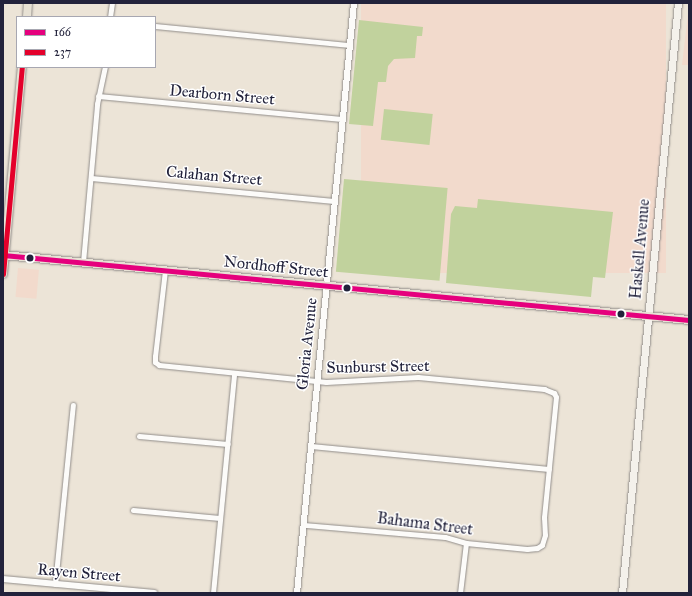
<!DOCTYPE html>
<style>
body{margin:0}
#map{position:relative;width:692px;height:596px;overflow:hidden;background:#ece4d7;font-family:"IM FELL Great Primer",serif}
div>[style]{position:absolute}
.built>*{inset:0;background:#f2dacc;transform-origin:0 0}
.green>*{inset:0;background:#c1d29d;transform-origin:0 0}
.roads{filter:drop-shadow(0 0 1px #918d8a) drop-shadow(0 0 1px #918d8a)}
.minor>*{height:5px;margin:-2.5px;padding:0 2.5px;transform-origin:2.5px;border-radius:2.5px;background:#fcfbf9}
.tertiary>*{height:6px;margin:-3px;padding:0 3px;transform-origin:3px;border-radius:3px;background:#fcfbf9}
.secondary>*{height:7px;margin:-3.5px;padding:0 3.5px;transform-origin:3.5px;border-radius:3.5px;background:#f4f1eb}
.primary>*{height:8px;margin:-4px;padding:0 4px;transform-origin:4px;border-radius:4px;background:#e7e1d4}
.bus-1>*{height:5px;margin:-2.5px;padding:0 2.5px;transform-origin:2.5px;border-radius:2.5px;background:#e5007d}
.bus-2>*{height:5px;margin:-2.5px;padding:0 2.5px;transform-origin:2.5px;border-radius:2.5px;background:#e4002b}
.dots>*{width:11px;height:11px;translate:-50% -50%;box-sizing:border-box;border:2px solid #fff;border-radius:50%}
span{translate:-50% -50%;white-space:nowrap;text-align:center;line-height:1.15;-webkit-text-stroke:3px #fff;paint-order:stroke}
.street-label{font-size:16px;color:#22223b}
.frame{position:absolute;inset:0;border:4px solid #22223b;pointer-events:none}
.legend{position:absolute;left:16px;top:16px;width:140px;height:52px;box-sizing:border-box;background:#fff;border:1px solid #a7a7b1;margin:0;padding:5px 7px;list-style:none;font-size:12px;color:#22223b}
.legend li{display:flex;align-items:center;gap:8px;height:20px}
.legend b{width:20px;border:1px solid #a7a7b1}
</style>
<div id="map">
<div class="built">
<div style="left:361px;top:3px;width:305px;height:270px"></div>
<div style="clip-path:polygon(689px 5px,689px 65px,682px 65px)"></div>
<div style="left:18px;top:268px;width:21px;height:29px;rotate:5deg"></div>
</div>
<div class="green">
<div style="clip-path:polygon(359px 20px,423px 27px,422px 36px,417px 36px,415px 58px,394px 59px,388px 66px,386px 82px,378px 82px,373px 126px,349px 124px)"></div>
<div style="left:384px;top:109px;width:49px;height:31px;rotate:6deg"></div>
<div style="left:344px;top:179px;width:104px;height:93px;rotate:5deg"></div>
<div style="clip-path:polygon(478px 199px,613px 212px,605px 278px,593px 277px,591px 297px,446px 283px,451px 214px,455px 206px,477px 208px)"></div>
</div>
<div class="roads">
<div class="minor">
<div style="left:110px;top:17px;width:14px;rotate:-82deg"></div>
<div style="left:155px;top:26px;width:196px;rotate:5.6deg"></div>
<div style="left:98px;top:96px;width:245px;rotate:5.4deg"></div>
<div style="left:91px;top:178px;width:244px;rotate:5.4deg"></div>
<div style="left:83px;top:262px;width:159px;rotate:-84.9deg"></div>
<div style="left:97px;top:104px;width:38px;rotate:-78deg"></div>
<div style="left:165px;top:270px;width:87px;rotate:96.6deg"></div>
<div style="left:155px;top:356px;width:6px;rotate:90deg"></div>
<div style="left:155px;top:362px;width:5px;rotate:37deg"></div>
<div style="left:159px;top:365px;width:168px;rotate:5.8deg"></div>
<div style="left:326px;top:382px;width:92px;rotate:-3.1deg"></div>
<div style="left:418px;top:377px;width:127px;rotate:5.4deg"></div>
<div style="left:544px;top:389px;width:11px;rotate:22deg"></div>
<div style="left:554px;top:393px;width:4px;rotate:63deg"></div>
<div style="left:556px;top:397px;width:121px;rotate:95.7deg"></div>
<div style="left:544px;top:517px;width:18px;rotate:87deg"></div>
<div style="left:545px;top:535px;width:10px;rotate:107deg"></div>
<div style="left:542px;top:545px;width:6px;rotate:149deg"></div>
<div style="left:537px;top:548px;width:10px;rotate:174deg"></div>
<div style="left:527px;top:549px;width:61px;rotate:-174.4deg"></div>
<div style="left:466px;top:543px;width:22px;rotate:-164deg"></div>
<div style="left:445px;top:537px;width:142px;rotate:-175.1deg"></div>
<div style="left:139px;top:436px;width:89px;rotate:5.1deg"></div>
<div style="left:311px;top:446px;width:239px;rotate:5.5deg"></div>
<div style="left:133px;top:510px;width:87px;rotate:5.3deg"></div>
<div style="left:55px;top:584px;width:180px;rotate:-84.3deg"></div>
<div style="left:213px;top:593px;width:221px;rotate:-84.5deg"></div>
<div style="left:460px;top:593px;width:50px;rotate:-83.2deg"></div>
</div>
<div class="tertiary">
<div style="left:3px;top:579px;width:152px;rotate:5.3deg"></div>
<div style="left:297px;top:593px;width:593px;rotate:-84.48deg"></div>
</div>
<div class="secondary">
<div style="left:622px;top:593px;width:593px;rotate:-84.58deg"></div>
</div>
<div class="primary">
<div style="left:27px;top:17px;width:14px;rotate:-86deg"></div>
<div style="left:3px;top:255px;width:689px;rotate:5.41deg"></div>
<div style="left:3px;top:274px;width:208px;rotate:-84.8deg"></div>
</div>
</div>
<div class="bus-1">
<div style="left:3px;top:255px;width:689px;rotate:5.41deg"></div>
</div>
<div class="bus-2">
<div style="left:3px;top:274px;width:208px;rotate:-84.8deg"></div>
</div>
<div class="dots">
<div style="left:30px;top:258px;background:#22223b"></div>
<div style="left:347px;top:288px;background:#22223b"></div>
<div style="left:621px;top:314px;background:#22223b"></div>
</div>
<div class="street-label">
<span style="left:222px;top:95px;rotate:5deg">Dearborn Street</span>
<span style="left:214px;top:176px;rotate:5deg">Calahan Street</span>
<span style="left:640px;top:249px;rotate:-85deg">Haskell Avenue</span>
<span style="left:276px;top:267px;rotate:6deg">Nordhoff Street</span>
<span style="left:307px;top:344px;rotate:-84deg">Gloria Avenue</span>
<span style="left:378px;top:367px;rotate:-1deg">Sunburst Street</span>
<span style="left:425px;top:524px;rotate:7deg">Bahama Street</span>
<span style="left:79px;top:573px;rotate:5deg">Rayen Street</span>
</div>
<div class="frame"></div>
<ul class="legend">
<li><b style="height:5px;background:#e5007d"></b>166</li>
<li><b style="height:5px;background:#e4002b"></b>237</li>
</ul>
</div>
